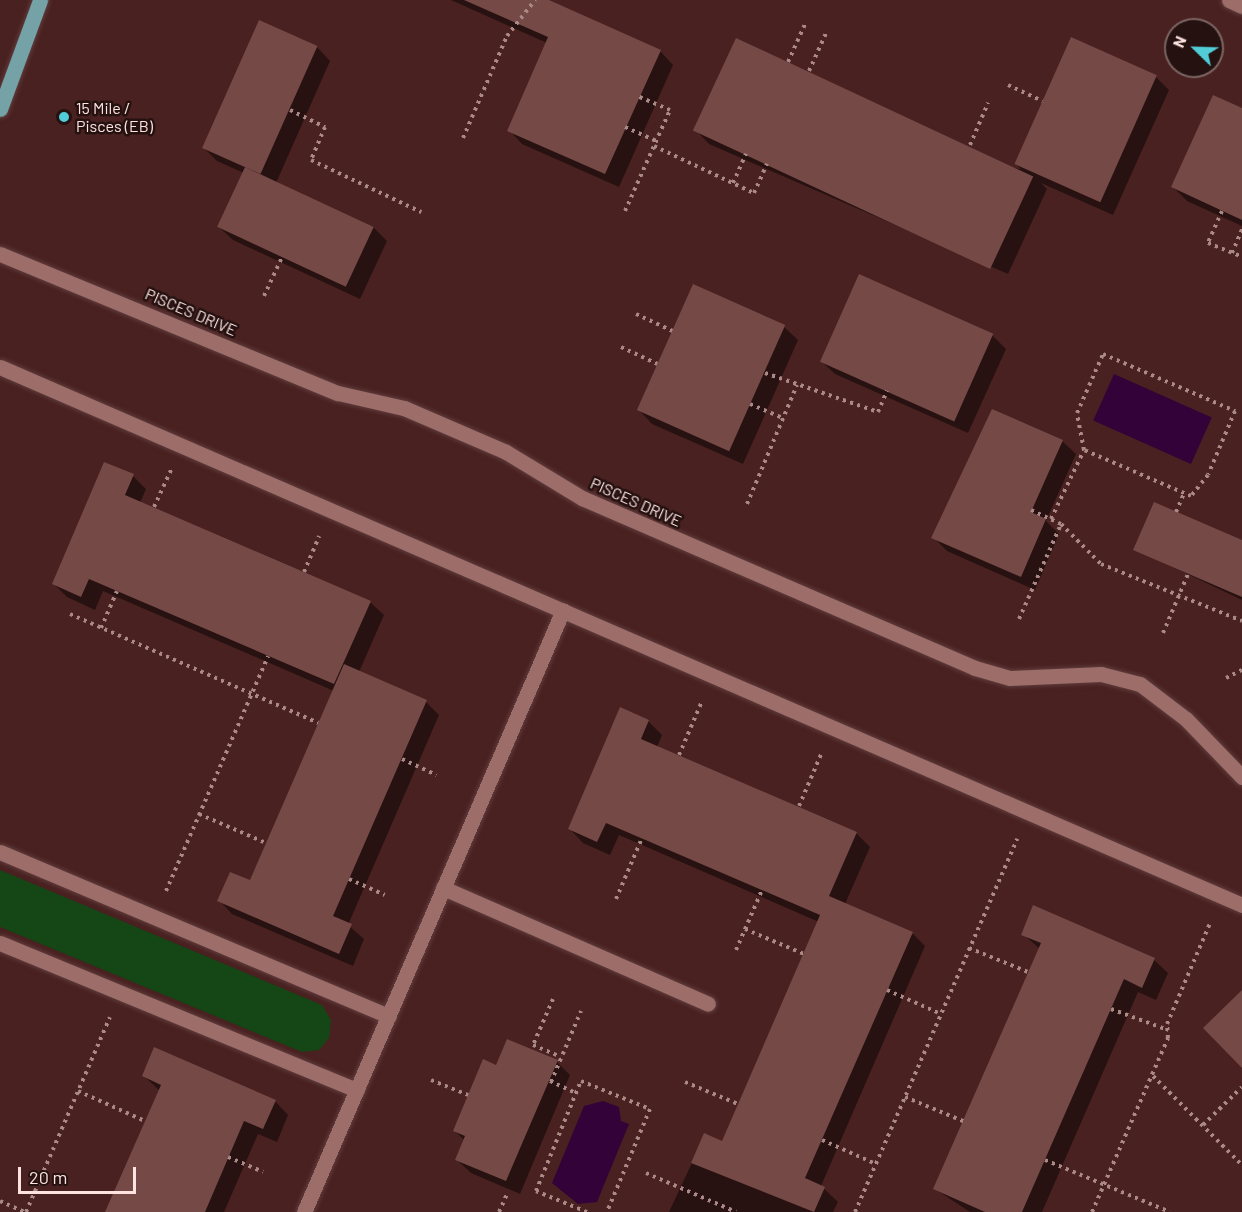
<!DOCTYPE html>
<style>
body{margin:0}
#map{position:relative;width:1242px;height:1212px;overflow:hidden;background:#492120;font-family:Barlow,sans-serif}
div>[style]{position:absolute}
.green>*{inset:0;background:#144715}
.water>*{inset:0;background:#320238;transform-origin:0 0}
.shadow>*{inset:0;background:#0007}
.building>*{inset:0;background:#754946;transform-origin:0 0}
.path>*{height:4px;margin-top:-2px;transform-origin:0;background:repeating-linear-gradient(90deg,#aa8987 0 3px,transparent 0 7.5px)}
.roads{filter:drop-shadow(0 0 2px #603d3d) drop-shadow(0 0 2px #603d3d)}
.minor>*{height:15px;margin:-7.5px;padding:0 7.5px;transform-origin:7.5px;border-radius:7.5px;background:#9c6d69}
.major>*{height:15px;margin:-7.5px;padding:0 7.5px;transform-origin:7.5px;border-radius:7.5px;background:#75a2a6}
.dots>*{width:16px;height:16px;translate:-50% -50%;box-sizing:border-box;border:3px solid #241110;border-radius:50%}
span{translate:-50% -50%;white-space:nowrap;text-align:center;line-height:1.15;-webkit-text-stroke:5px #241110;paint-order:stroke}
.poi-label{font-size:16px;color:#fee3e0}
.left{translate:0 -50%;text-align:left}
.street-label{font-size:16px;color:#fee3e0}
.north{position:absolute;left:1164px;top:18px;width:60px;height:60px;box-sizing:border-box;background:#241110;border:2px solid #7b6563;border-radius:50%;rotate:293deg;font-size:16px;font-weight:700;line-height:24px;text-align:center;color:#fee3e0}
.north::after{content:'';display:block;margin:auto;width:21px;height:27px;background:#52ccd6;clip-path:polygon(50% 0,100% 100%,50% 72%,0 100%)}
.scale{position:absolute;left:18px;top:1167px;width:118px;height:27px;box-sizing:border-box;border:3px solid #fee3e0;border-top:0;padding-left:8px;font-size:18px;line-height:21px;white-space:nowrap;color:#fee3e0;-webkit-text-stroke:4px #241110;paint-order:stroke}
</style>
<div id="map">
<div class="green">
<div style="clip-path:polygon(0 870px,322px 1005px,331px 1020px,329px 1038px,319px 1050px,302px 1052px,0 927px)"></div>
</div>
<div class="water">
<div style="left:1114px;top:374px;width:107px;height:51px;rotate:24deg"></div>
<div style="clip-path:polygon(603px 1101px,619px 1107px,621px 1121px,629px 1124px,597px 1202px,578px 1204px,552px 1183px,584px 1106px)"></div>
</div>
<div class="shadow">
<div style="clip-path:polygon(451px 0,545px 0,660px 51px,673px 65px,619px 187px,522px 144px,509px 130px,547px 43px)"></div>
<div style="clip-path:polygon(317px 47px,330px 61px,276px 183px,373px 227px,387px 241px,360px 299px,233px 240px,219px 227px,244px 173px,217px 161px,204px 148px)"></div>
<div style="clip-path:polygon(1156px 77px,1169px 90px,1113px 215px,1041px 183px,1047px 189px,1008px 274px,709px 144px,696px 130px,1021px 169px,1016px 164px)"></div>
<div style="clip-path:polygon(1242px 110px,1242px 226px,1187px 201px,1173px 187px)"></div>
<div style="clip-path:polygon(694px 286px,784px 327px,798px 340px,743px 464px,652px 424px,639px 410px)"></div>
<div style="clip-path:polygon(992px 335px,1006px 349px,968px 433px,835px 374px,821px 361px)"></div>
<div style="clip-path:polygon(1062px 441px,1076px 454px,1046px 521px,1059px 534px,1035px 590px,947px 551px,933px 537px)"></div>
<div style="clip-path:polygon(133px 476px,146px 489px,140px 503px,370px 602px,384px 615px,359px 672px,426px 702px,439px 715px,348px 925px,364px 939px,353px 966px,232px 914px,219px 900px,250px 882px,334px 691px,103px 591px,95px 610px,67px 597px,54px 584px)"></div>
<div style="clip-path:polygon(1242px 542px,1242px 600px,1135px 549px)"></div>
<div style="clip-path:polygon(648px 721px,662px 735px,657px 747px,856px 833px,870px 847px,845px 904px,912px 933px,925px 946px,821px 1186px,838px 1202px,833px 1212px,669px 1212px,705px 1135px,723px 1143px,819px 922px,619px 835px,610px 855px,583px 843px,570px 829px)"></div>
<div style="clip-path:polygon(1034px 907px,1154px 960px,1168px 973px,1156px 1000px,1138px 992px,1042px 1212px,970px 1212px,935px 1189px,1040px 949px,1023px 934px)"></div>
<div style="clip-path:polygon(557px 1062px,570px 1075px,520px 1194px,471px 1173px,457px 1160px,465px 1141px,455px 1131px,496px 1067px)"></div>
<div style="clip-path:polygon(144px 1076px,275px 1101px,288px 1115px,277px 1142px,258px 1134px,224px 1212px,108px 1212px,160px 1091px)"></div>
</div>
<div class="building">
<div style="clip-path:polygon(464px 0,549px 0,661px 50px,605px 174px,507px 131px,548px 37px)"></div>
<div style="left:259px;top:20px;width:64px;height:140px;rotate:24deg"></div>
<div style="left:1071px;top:37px;width:94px;height:139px;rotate:24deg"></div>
<div style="left:736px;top:38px;width:328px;height:102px;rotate:25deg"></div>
<div style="clip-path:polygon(1213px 95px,1242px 108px,1242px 220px,1171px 187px)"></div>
<div style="left:245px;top:167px;width:142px;height:66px;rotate:25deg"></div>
<div style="left:859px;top:274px;width:147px;height:96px;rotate:24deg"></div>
<div style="left:693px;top:284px;width:101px;height:138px;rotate:24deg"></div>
<div style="clip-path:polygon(992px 409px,1063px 440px,1031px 512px,1046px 519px,1021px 577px,931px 538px)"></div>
<div style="clip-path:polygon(104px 462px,134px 474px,125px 495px,371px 601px,334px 684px,89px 579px,81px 597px,52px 584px)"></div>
<div style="clip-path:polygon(1154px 502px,1242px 540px,1242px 597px,1133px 550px)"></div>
<div style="clip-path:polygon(344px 664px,427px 700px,333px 916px,352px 924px,339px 954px,217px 901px,230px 872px,250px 880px)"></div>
<div style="clip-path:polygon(620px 707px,649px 720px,641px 739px,857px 832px,829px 896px,913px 932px,805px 1178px,825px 1187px,814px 1212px,691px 1163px,704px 1133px,722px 1141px,820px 915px,606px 823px,597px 842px,568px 829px)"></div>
<div style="clip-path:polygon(1033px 905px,1155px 958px,1142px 988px,1124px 979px,1022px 1212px,985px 1212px,933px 1189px,1041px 943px,1021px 935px)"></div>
<div style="clip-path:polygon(1242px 990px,1242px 1068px,1203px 1028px)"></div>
<div style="clip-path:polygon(507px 1039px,558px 1060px,506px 1181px,455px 1160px,465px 1136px,453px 1131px,483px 1059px,496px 1065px)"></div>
<div style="clip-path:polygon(154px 1047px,276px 1100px,263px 1129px,244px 1121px,205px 1212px,105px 1212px,161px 1085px,142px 1076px)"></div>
</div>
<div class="path">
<div style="left:788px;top:62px;width:44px;rotate:-65.8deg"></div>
<div style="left:809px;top:71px;width:44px;rotate:-65.8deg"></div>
<div style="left:1008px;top:85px;width:38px;rotate:25deg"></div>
<div style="left:290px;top:110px;width:39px;rotate:26deg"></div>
<div style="left:325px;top:127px;width:36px;rotate:113deg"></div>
<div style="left:311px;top:160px;width:122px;rotate:25.3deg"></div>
<div style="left:625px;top:127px;width:34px;rotate:24deg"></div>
<div style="left:463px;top:138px;width:111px;rotate:-66.7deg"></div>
<div style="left:507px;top:36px;width:46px;rotate:-52.1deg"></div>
<div style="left:970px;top:145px;width:46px;rotate:-66.8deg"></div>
<div style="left:654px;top:146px;width:110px;rotate:25.2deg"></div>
<div style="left:754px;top:193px;width:32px;rotate:-66deg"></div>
<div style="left:733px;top:183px;width:32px;rotate:-66deg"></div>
<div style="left:625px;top:211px;width:111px;rotate:-66deg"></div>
<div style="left:670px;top:110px;width:34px;rotate:-157deg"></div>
<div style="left:1222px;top:211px;width:35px;rotate:114deg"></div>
<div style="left:1208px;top:243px;width:37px;rotate:22deg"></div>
<div style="left:1232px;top:253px;width:26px;rotate:-67deg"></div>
<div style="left:264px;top:296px;width:43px;rotate:-65.2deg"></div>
<div style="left:636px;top:314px;width:40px;rotate:25deg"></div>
<div style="left:621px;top:347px;width:40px;rotate:25deg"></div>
<div style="left:1103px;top:354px;width:144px;rotate:23.4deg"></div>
<div style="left:1235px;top:411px;width:69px;rotate:112.9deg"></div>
<div style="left:1208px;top:475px;width:27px;rotate:129deg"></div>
<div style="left:1191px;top:496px;width:116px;rotate:-156.7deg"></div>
<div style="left:1084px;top:450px;width:38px;rotate:-101deg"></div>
<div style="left:1077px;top:413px;width:64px;rotate:-66.2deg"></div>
<div style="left:765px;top:373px;width:120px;rotate:19deg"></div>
<div style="left:878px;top:412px;width:23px;rotate:-67deg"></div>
<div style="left:750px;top:404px;width:36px;rotate:23deg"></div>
<div style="left:747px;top:504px;width:129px;rotate:-67.2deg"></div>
<div style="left:154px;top:507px;width:41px;rotate:-65.3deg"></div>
<div style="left:1031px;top:510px;width:33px;rotate:25deg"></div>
<div style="left:1061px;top:524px;width:57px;rotate:45deg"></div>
<div style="left:1101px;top:564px;width:152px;rotate:22deg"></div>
<div style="left:1176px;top:512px;width:21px;rotate:-67deg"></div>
<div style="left:1051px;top:519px;width:76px;rotate:-64.4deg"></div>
<div style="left:304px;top:572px;width:39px;rotate:-67deg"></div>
<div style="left:70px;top:614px;width:271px;rotate:23.7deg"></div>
<div style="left:1019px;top:619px;width:104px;rotate:-66.1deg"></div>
<div style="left:101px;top:628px;width:40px;rotate:-66.6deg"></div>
<div style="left:1163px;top:633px;width:64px;rotate:-67deg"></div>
<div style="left:1226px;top:678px;width:18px;rotate:-27deg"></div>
<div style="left:679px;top:755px;width:59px;rotate:-66.9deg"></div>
<div style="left:402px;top:759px;width:38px;rotate:25deg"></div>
<div style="left:799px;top:806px;width:59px;rotate:-66.9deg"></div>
<div style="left:199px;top:814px;width:73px;rotate:23.4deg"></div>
<div style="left:349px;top:879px;width:39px;rotate:24deg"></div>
<div style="left:166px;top:891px;width:256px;rotate:-66.5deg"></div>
<div style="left:616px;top:899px;width:66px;rotate:-66.9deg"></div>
<div style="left:745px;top:929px;width:64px;rotate:23deg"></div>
<div style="left:969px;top:948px;width:64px;rotate:22.1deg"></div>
<div style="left:736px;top:950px;width:65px;rotate:-66.6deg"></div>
<div style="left:887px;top:990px;width:59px;rotate:24deg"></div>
<div style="left:553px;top:999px;width:50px;rotate:113.5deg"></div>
<div style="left:533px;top:1045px;width:30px;rotate:23deg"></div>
<div style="left:1111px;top:1009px;width:61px;rotate:20.2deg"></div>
<div style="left:1153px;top:1076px;width:126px;rotate:45deg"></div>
<div style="left:431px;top:1080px;width:40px;rotate:22deg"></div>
<div style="left:550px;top:1081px;width:29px;rotate:25deg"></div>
<div style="left:551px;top:1082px;width:77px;rotate:-67.1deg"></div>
<div style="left:685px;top:1082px;width:57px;rotate:22.5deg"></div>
<div style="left:78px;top:1091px;width:73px;rotate:24.1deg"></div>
<div style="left:905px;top:1097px;width:63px;rotate:22.5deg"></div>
<div style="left:1203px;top:1125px;width:54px;rotate:-44.3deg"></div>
<div style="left:822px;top:1140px;width:59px;rotate:24deg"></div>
<div style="left:228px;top:1157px;width:38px;rotate:23deg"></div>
<div style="left:1045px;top:1160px;width:135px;rotate:22.6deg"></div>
<div style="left:646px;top:1173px;width:98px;rotate:23.4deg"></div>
<div style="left:0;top:1201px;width:27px;rotate:24deg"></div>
<div style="left:26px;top:1212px;width:212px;rotate:-66.7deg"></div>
<div style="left:499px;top:1212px;width:22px;rotate:-66deg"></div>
<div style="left:587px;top:1212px;width:55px;rotate:-157.6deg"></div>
<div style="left:536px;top:1191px;width:119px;rotate:-67.8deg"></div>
<div style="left:581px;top:1081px;width:74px;rotate:22.1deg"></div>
<div style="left:650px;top:1109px;width:112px;rotate:112.7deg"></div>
<div style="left:855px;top:1212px;width:407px;rotate:-66.5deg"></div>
<div style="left:1092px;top:1212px;width:190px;rotate:-66.4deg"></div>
<div style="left:1168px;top:1038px;width:14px;rotate:-94deg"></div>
<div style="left:1167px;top:1024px;width:112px;rotate:-66.9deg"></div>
</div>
<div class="roads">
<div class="minor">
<div style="left:1229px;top:0;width:14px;rotate:25deg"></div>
<div style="left:0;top:254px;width:365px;rotate:22.4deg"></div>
<div style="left:338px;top:393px;width:68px;rotate:12.8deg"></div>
<div style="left:404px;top:408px;width:111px;rotate:23.3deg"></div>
<div style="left:506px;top:452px;width:89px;rotate:31.2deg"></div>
<div style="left:582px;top:498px;width:428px;rotate:23.4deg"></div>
<div style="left:975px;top:668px;width:36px;rotate:16deg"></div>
<div style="left:1010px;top:678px;width:91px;rotate:-2.5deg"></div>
<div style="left:1101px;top:674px;width:40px;rotate:14.4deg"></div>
<div style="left:1140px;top:684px;width:58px;rotate:37.3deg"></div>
<div style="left:1186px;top:719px;width:81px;rotate:46deg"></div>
<div style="left:0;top:367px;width:1354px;rotate:23.42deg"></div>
<div style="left:0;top:852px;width:422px;rotate:22.9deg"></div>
<div style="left:443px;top:888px;width:289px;rotate:23.6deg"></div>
<div style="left:0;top:943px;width:386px;rotate:22.4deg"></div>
<div style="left:304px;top:1212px;width:655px;rotate:-66.72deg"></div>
</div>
<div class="major">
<div style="left:0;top:109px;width:116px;rotate:-69.8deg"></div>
</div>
</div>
<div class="dots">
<div style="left:64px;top:117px;background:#52ccd6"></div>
</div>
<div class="poi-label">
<span class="left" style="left:76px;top:117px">15 Mile /<br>Pisces (EB)</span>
</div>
<div class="street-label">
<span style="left:191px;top:312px;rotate:23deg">PISCES DRIVE</span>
<span style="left:636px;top:502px;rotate:24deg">PISCES DRIVE</span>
</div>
<div class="north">N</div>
<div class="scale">20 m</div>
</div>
